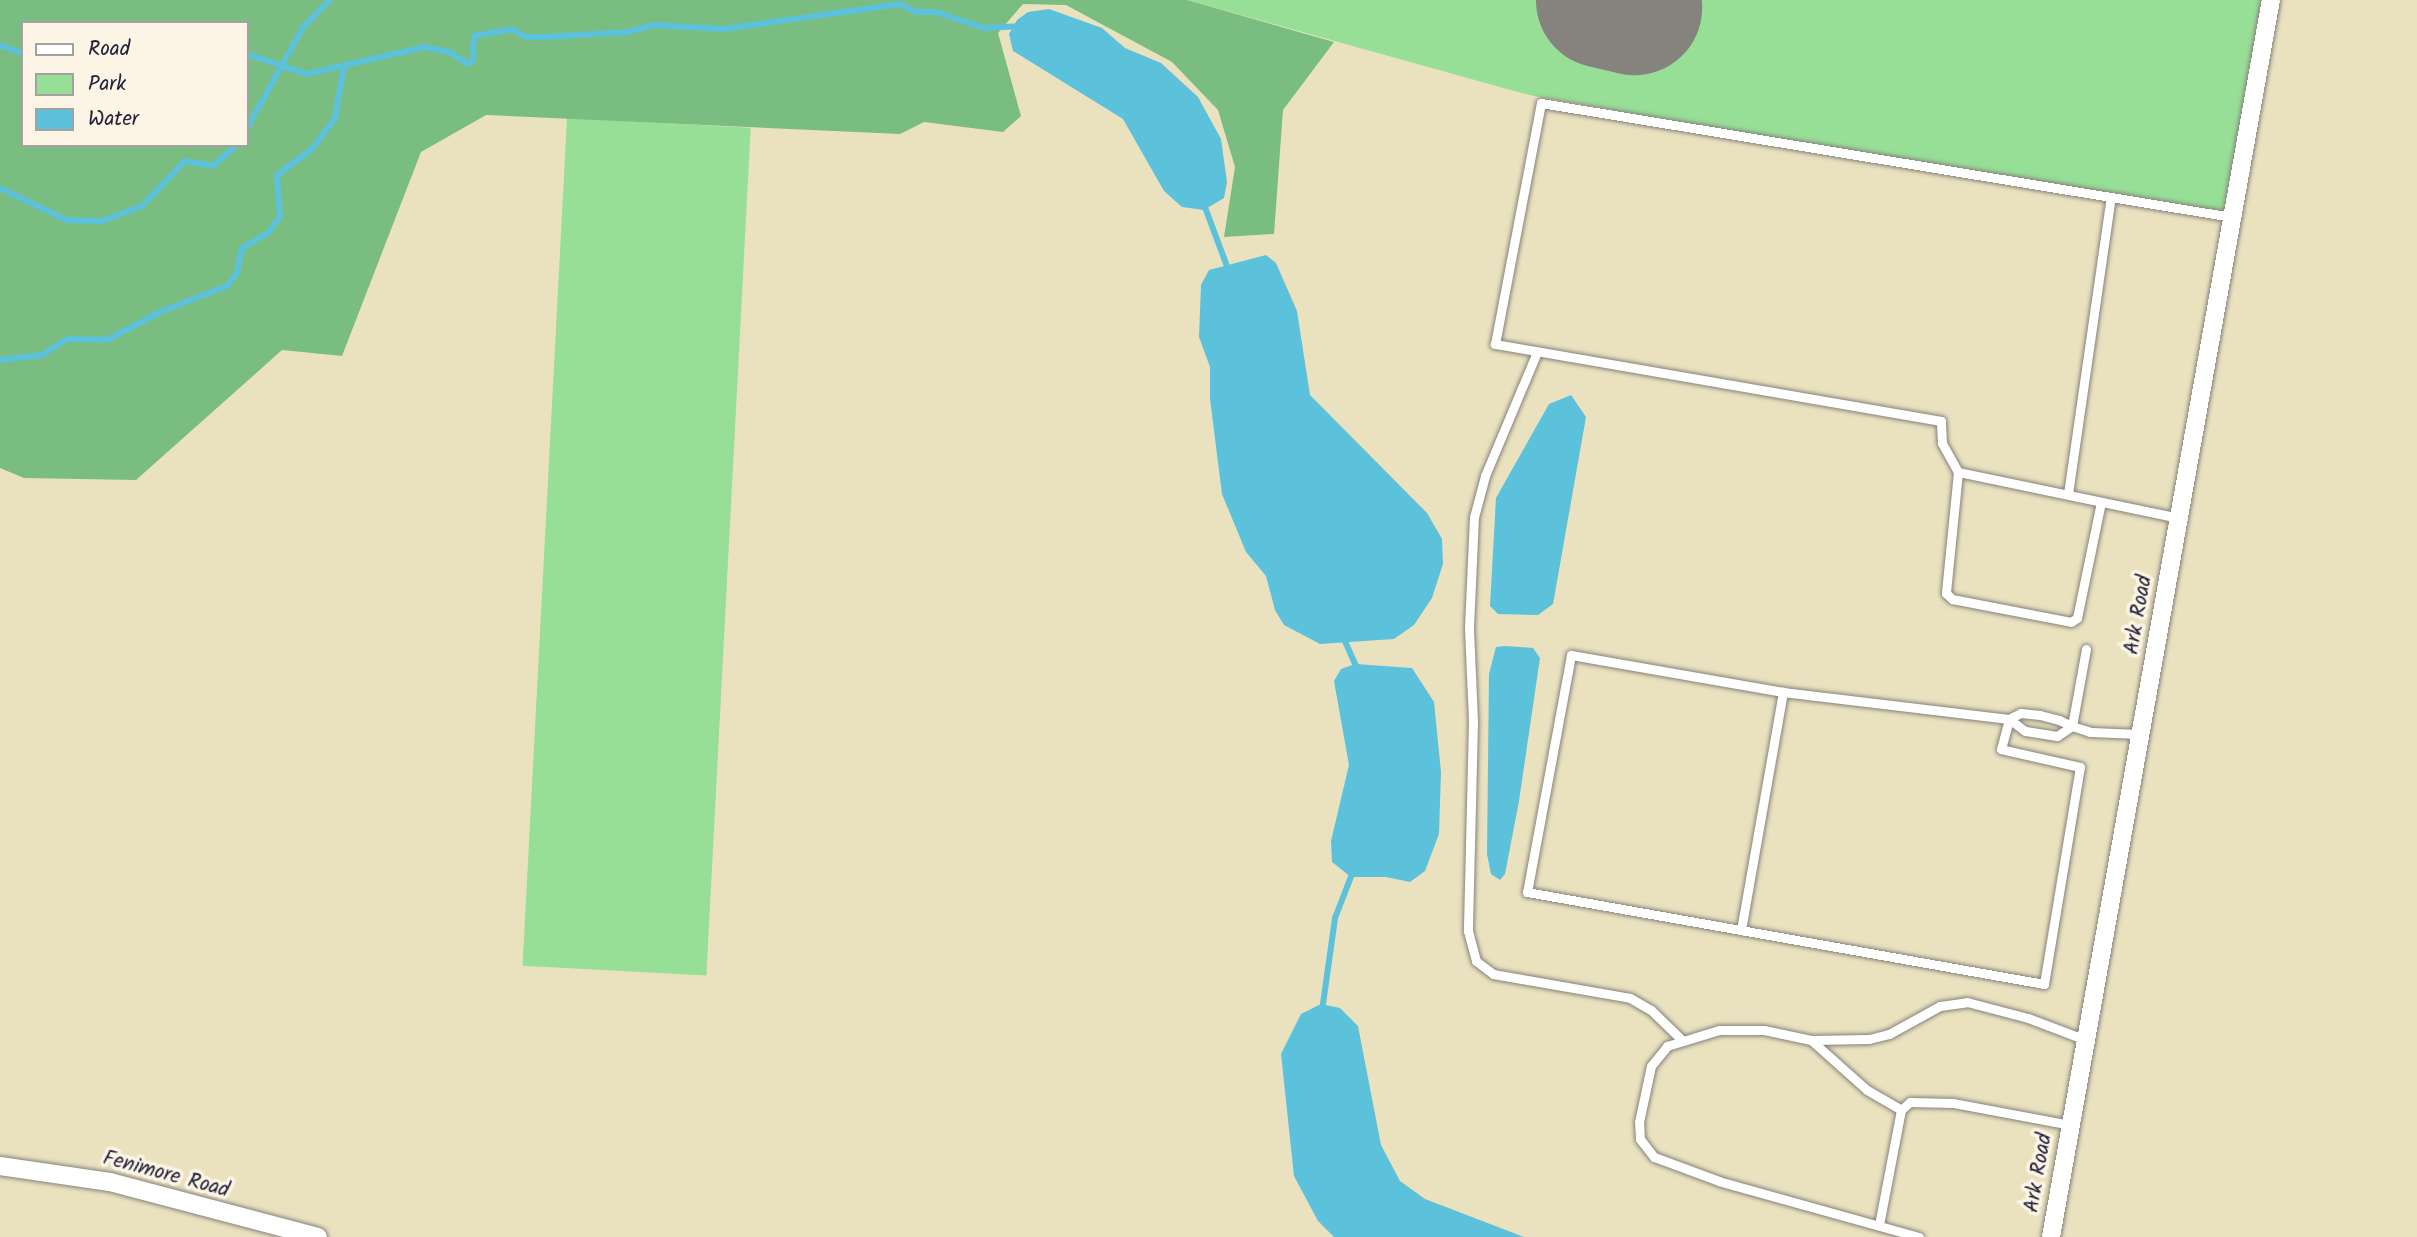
<!DOCTYPE html>
<style>
body{margin:0}
#map{position:relative;width:2417px;height:1237px;overflow:hidden;background:#eae2bf;font-family:Kalam,sans-serif}
div>[style]{position:absolute}
.green>*{inset:0;background:#97de97;transform-origin:0 0}
.forest>*{inset:0;background:#79bd80}
.water>*{inset:0;background:#5cc1da}
.stream>*{height:6px;margin:-3px;padding:0 3px;transform-origin:3px;border-radius:3px;background:#5cc1da}
.runway>*{height:135px;margin:-67.5px;padding:0 67.5px;transform-origin:67.5px;border-radius:67.5px;background:#86827d}
.roads{filter:drop-shadow(0 0 2px #86827d) drop-shadow(0 0 2px #86827d)}
.lane>*{height:9px;margin:-4.5px;padding:0 4.5px;transform-origin:4.5px;border-radius:4.5px;background:#fff}
.street>*{height:18px;margin:-9px;padding:0 9px;transform-origin:9px;border-radius:9px;background:#fff}
span{translate:-50% -50%;white-space:nowrap;text-align:center;line-height:1.15;-webkit-text-stroke:7px #fcf5e5;paint-order:stroke}
.street-label{font-size:21px;color:#22223b}
.legend{position:absolute;left:21px;top:21px;width:228px;height:126px;box-sizing:border-box;background:#fcf5e5;border:2px solid #a5a1a1;margin:0;padding:9px 12px;list-style:none;font-size:21px;color:#22223b}
.legend li{display:flex;align-items:center;gap:14px;height:35px}
.legend b{width:35px;border:2px solid #a5a1a1}
</style>
<div id="map">
<div class="green">
<div style="clip-path:polygon(1187px 0,2272px 0,2232px 220px,1529px 95px)"></div>
<div style="left:567px;top:118px;width:184px;height:849px;rotate:3deg"></div>
</div>
<div class="forest">
<div style="clip-path:polygon(evenodd,0 0,1187px 0,1334px 42px,1283px 110px,1274px 234px,1224px 237px,1235px 167px,1218px 110px,1172px 62px,1066px 5px,1023px 4px,998px 33px,1021px 116px,1003px 132px,924px 122px,900px 134px,486px 115px,421px 152px,342px 356px,282px 350px,136px 480px,24px 478px,0 468px,0 0,23px 23px,247px 23px,247px 145px,23px 145px,23px 23px)"></div>
</div>
<div class="water">
<div style="clip-path:polygon(1049px 9px,1102px 28px,1125px 48px,1161px 63px,1198px 97px,1221px 139px,1227px 182px,1224px 198px,1204px 210px,1182px 207px,1164px 191px,1123px 119px,1013px 51px,1009px 34px,1017px 20px,1028px 12px)"></div>
<div style="clip-path:polygon(1266px 255px,1276px 263px,1297px 311px,1310px 395px,1427px 513px,1442px 539px,1443px 564px,1432px 598px,1414px 625px,1394px 639px,1320px 644px,1284px 625px,1275px 610px,1266px 576px,1246px 552px,1222px 494px,1210px 399px,1210px 367px,1199px 337px,1201px 285px,1209px 270px)"></div>
<div style="clip-path:polygon(1571px 395px,1586px 417px,1553px 604px,1538px 615px,1498px 614px,1490px 606px,1496px 498px,1549px 404px)"></div>
<div style="clip-path:polygon(1505px 646px,1533px 648px,1540px 658px,1519px 801px,1505px 874px,1500px 880px,1491px 874px,1487px 854px,1489px 674px,1496px 647px)"></div>
<div style="clip-path:polygon(1355px 664px,1412px 668px,1434px 702px,1441px 772px,1439px 834px,1425px 871px,1410px 882px,1386px 877px,1351px 877px,1332px 862px,1331px 841px,1349px 765px,1334px 681px,1341px 669px)"></div>
<div style="clip-path:polygon(1321px 1004px,1340px 1008px,1358px 1026px,1381px 1145px,1400px 1181px,1425px 1199px,1524px 1237px,1334px 1237px,1318px 1221px,1294px 1176px,1281px 1054px,1301px 1014px)"></div>
</div>
<div class="stream">
<div style="left:0;top:45px;width:25px;rotate:21deg"></div>
<div style="left:247px;top:54px;width:62px;rotate:18.7deg"></div>
<div style="left:306px;top:74px;width:122px;rotate:-12.8deg"></div>
<div style="left:425px;top:47px;width:25px;rotate:12deg"></div>
<div style="left:449px;top:52px;width:22px;rotate:32deg"></div>
<div style="left:468px;top:64px;width:6px;rotate:-39deg"></div>
<div style="left:473px;top:60px;width:24px;rotate:-88deg"></div>
<div style="left:474px;top:36px;width:39px;rotate:-10deg"></div>
<div style="left:512px;top:29px;width:16px;rotate:30deg"></div>
<div style="left:526px;top:37px;width:21px"></div>
<div style="left:547px;top:37px;width:81px;rotate:-3.5deg"></div>
<div style="left:628px;top:32px;width:28px;rotate:-15deg"></div>
<div style="left:655px;top:25px;width:69px;rotate:3.3deg"></div>
<div style="left:724px;top:29px;width:178px;rotate:-8.1deg"></div>
<div style="left:900px;top:4px;width:17px;rotate:28deg"></div>
<div style="left:915px;top:12px;width:21px"></div>
<div style="left:936px;top:12px;width:51px;rotate:18.4deg"></div>
<div style="left:984px;top:28px;width:36px;rotate:-3deg"></div>
<div style="left:247px;top:128px;width:117px;rotate:-60.8deg"></div>
<div style="left:304px;top:26px;width:37px;rotate:-45deg"></div>
<div style="left:0;top:188px;width:73px;rotate:25.9deg"></div>
<div style="left:66px;top:220px;width:36px;rotate:2deg"></div>
<div style="left:102px;top:221px;width:43px;rotate:-20.6deg"></div>
<div style="left:142px;top:206px;width:62px;rotate:-46.3deg"></div>
<div style="left:185px;top:161px;width:28px;rotate:10deg"></div>
<div style="left:213px;top:166px;width:31px;rotate:-42deg"></div>
<div style="left:1203px;top:202px;width:72px;rotate:69.5deg"></div>
<div style="left:0;top:360px;width:42px;rotate:-6.8deg"></div>
<div style="left:42px;top:355px;width:31px;rotate:-32deg"></div>
<div style="left:68px;top:339px;width:39px;rotate:1deg"></div>
<div style="left:107px;top:340px;width:60px;rotate:-27.8deg"></div>
<div style="left:160px;top:312px;width:72px;rotate:-21.2deg"></div>
<div style="left:227px;top:286px;width:16px;rotate:-52deg"></div>
<div style="left:237px;top:273px;width:25px;rotate:-79deg"></div>
<div style="left:242px;top:248px;width:30px;rotate:-30deg"></div>
<div style="left:268px;top:233px;width:20px;rotate:-53deg"></div>
<div style="left:280px;top:217px;width:42px;rotate:-94.1deg"></div>
<div style="left:277px;top:175px;width:44px;rotate:-36.6deg"></div>
<div style="left:312px;top:149px;width:39px;rotate:-53deg"></div>
<div style="left:335px;top:118px;width:53px;rotate:-80.2deg"></div>
<div style="left:1344px;top:639px;width:34px;rotate:66deg"></div>
<div style="left:1322px;top:1011px;width:94px;rotate:-82deg"></div>
<div style="left:1335px;top:918px;width:53px;rotate:-68.8deg"></div>
</div>
<div class="runway">
<div style="left:1603px;top:0;width:32px;rotate:13deg"></div>
</div>
<div class="roads">
<div class="lane">
<div style="left:1537px;top:352px;width:134px;rotate:112.8deg"></div>
<div style="left:1485px;top:476px;width:42px;rotate:105deg"></div>
<div style="left:1474px;top:517px;width:112px;rotate:92.6deg"></div>
<div style="left:1469px;top:629px;width:93px;rotate:87.5deg"></div>
<div style="left:1473px;top:722px;width:209px;rotate:91.4deg"></div>
<div style="left:1468px;top:931px;width:31px;rotate:75deg"></div>
<div style="left:1476px;top:961px;width:21px;rotate:37deg"></div>
<div style="left:1493px;top:974px;width:139px;rotate:9.9deg"></div>
<div style="left:1630px;top:998px;width:24px;rotate:30deg"></div>
<div style="left:1651px;top:1010px;width:43px;rotate:44.1deg"></div>
<div style="left:1958px;top:472px;width:122px;rotate:95.7deg"></div>
<div style="left:1946px;top:593px;width:8px;rotate:45deg"></div>
<div style="left:1952px;top:599px;width:121px;rotate:10.9deg"></div>
<div style="left:2071px;top:622px;width:7px;rotate:-34deg"></div>
<div style="left:2077px;top:618px;width:118px;rotate:-78.3deg"></div>
<div style="left:2068px;top:494px;width:300px;rotate:-81.8deg"></div>
<div style="left:2179px;top:518px;width:226px;rotate:-168.2deg"></div>
<div style="left:1958px;top:472px;width:33px;rotate:-119deg"></div>
<div style="left:1942px;top:443px;width:22px;rotate:-93deg"></div>
<div style="left:1941px;top:421px;width:453px;rotate:-170.2deg"></div>
<div style="left:1495px;top:344px;width:245px;rotate:-79.2deg"></div>
<div style="left:1541px;top:103px;width:700px;rotate:9.37deg"></div>
<div style="left:2086px;top:649px;width:78px;rotate:100.3deg"></div>
<div style="left:2072px;top:726px;width:18px;rotate:146deg"></div>
<div style="left:2057px;top:736px;width:32px;rotate:-171deg"></div>
<div style="left:2025px;top:731px;width:20px;rotate:-143deg"></div>
<div style="left:2009px;top:719px;width:228px;rotate:-173.2deg"></div>
<div style="left:1783px;top:692px;width:215px;rotate:-170.1deg"></div>
<div style="left:1571px;top:655px;width:241px;rotate:100.5deg"></div>
<div style="left:1527px;top:892px;width:525px;rotate:10.09deg"></div>
<div style="left:2044px;top:984px;width:220px;rotate:-80.6deg"></div>
<div style="left:2080px;top:767px;width:81px;rotate:-167.2deg"></div>
<div style="left:2001px;top:749px;width:31px;rotate:-75deg"></div>
<div style="left:2009px;top:719px;width:13px;rotate:-27deg"></div>
<div style="left:2021px;top:713px;width:19px;rotate:6deg"></div>
<div style="left:2040px;top:715px;width:20px;rotate:15deg"></div>
<div style="left:2059px;top:720px;width:14px;rotate:25deg"></div>
<div style="left:2072px;top:726px;width:19px;rotate:18deg"></div>
<div style="left:2090px;top:732px;width:50px;rotate:2.3deg"></div>
<div style="left:1741px;top:930px;width:242px;rotate:-80deg"></div>
<div style="left:1811px;top:1040px;width:75px;rotate:41.8deg"></div>
<div style="left:1867px;top:1090px;width:39px;rotate:30deg"></div>
<div style="left:1879px;top:1225px;width:117px;rotate:-79.2deg"></div>
<div style="left:1901px;top:1110px;width:12px;rotate:-42deg"></div>
<div style="left:1910px;top:1102px;width:43px;rotate:1.3deg"></div>
<div style="left:1953px;top:1103px;width:120px;rotate:10.6deg"></div>
<div style="left:1919px;top:1237px;width:208px;rotate:-164.4deg"></div>
<div style="left:1719px;top:1181px;width:69px;rotate:-159.7deg"></div>
<div style="left:1654px;top:1157px;width:23px;rotate:-128deg"></div>
<div style="left:1640px;top:1139px;width:17px;rotate:-93deg"></div>
<div style="left:1639px;top:1122px;width:57px;rotate:-77.9deg"></div>
<div style="left:1651px;top:1066px;width:26px;rotate:-51deg"></div>
<div style="left:1667px;top:1046px;width:54px;rotate:-17.1deg"></div>
<div style="left:1719px;top:1030px;width:45px"></div>
<div style="left:1764px;top:1030px;width:48px;rotate:12deg"></div>
<div style="left:1811px;top:1040px;width:58px;rotate:-1deg"></div>
<div style="left:1869px;top:1039px;width:21px;rotate:-14deg"></div>
<div style="left:1889px;top:1034px;width:58px;rotate:-28.8deg"></div>
<div style="left:1940px;top:1006px;width:27px;rotate:-8deg"></div>
<div style="left:1967px;top:1002px;width:63px;rotate:14.7deg"></div>
<div style="left:2028px;top:1018px;width:62px;rotate:20.8deg"></div>
</div>
<div class="street">
<div style="left:0;top:1166px;width:111px;rotate:8.3deg"></div>
<div style="left:110px;top:1182px;width:215px;rotate:14.8deg"></div>
<div style="left:2051px;top:1237px;width:1256px;rotate:-79.92deg"></div>
</div>
</div>
<div class="street-label">
<span style="left:2139px;top:615px;rotate:-80deg">Ark Road</span>
<span style="left:2039px;top:1173px;rotate:-80deg">Ark Road</span>
<span style="left:166px;top:1175px;rotate:15deg">Fenimore Road</span>
</div>
<ul class="legend">
<li><b style="height:9px;background:#fff"></b>Road</li>
<li><b style="height:19px;background:#97de97"></b>Park</li>
<li><b style="height:19px;background:#5cc1da"></b>Water</li>
</ul>
</div>
